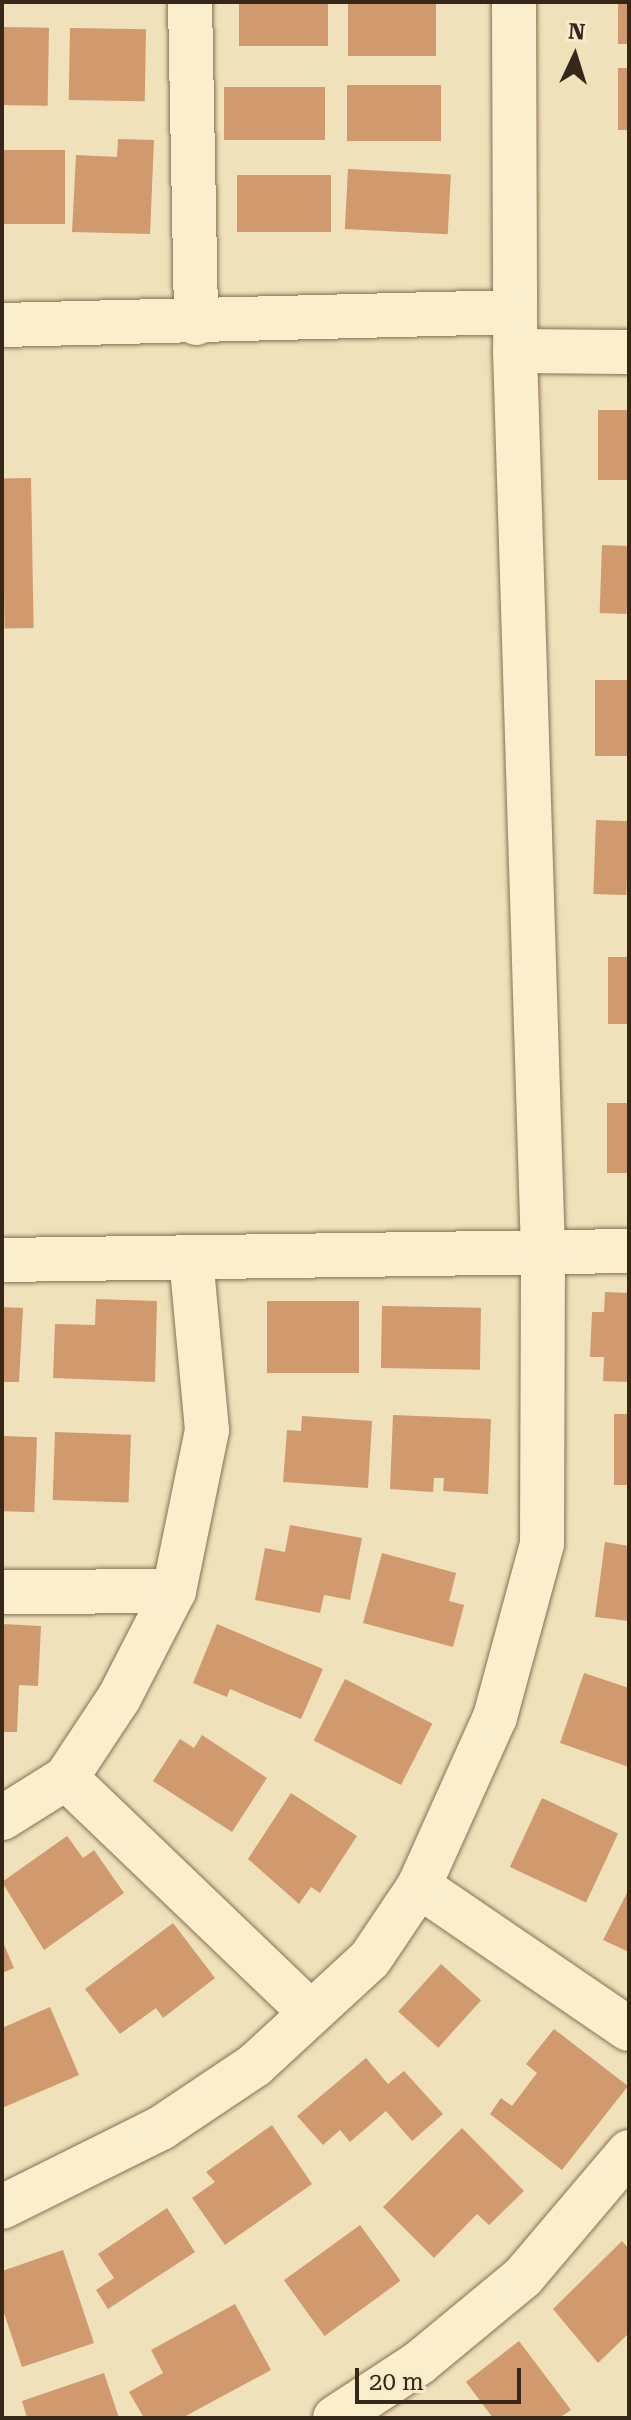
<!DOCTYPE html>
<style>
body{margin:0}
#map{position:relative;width:631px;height:2420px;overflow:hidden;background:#efe1ba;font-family:"Roboto Serif",serif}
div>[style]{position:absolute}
.building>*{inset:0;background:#d0996e;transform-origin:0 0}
.roads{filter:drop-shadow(0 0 2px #877054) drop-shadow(0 0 2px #877054)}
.minor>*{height:44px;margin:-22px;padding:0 22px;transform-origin:22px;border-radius:22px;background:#faeecd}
.tertiary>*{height:44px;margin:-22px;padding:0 22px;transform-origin:22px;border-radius:22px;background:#faeecd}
span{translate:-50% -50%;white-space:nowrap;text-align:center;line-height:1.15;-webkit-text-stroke:7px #f7ebca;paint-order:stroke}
.frame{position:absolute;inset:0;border:4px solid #35281a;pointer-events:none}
.north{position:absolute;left:535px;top:16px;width:80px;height:80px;-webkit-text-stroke:6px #f7ebca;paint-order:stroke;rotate:4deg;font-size:22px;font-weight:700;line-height:32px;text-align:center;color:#35281a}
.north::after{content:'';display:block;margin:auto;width:28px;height:36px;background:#35281a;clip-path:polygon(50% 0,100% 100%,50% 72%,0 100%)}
.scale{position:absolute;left:355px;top:2368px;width:166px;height:36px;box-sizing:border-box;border:4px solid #35281a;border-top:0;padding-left:10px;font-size:24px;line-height:28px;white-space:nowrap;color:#35281a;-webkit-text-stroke:6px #f7ebca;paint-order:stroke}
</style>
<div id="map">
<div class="building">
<div style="left:239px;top:2px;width:89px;height:44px"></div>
<div style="left:348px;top:2px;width:88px;height:54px"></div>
<div style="left:618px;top:2px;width:11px;height:42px"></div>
<div style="left:2px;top:27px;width:47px;height:78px;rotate:1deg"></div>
<div style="left:70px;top:28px;width:76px;height:72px;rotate:1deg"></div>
<div style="left:618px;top:68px;width:11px;height:62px"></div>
<div style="left:441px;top:85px;width:56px;height:94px;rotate:90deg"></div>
<div style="left:224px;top:87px;width:101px;height:53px"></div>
<div style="clip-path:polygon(118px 139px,154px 140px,150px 234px,72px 232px,76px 155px,117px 157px)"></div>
<div style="left:2px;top:150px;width:63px;height:74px"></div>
<div style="left:348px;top:169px;width:103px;height:60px;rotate:3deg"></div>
<div style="left:331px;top:175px;width:57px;height:94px;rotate:90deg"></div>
<div style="left:598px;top:410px;width:31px;height:70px"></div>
<div style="left:31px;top:478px;width:150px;height:29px;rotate:89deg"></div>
<div style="left:602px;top:545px;width:27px;height:68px;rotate:2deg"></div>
<div style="left:595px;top:680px;width:34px;height:76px"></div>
<div style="left:596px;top:820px;width:33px;height:74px;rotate:2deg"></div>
<div style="left:608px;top:957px;width:21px;height:67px"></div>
<div style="left:607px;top:1103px;width:22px;height:70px"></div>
<div style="clip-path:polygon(605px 1292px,629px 1293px,629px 1382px,603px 1381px,604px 1357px,590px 1357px,592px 1312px,604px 1312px)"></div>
<div style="clip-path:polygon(96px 1299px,157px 1301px,155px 1382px,53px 1378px,55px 1324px,95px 1325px)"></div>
<div style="left:267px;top:1301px;width:92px;height:72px"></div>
<div style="left:382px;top:1306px;width:99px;height:62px;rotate:1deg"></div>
<div style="clip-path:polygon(2px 1307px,23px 1308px,19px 1382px,2px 1382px)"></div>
<div style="left:629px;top:1414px;width:71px;height:15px;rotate:90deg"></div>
<div style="clip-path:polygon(393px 1415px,491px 1419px,488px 1494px,443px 1491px,444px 1478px,434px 1478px,433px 1492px,390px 1489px)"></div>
<div style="clip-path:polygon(302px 1416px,372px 1421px,368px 1488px,283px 1482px,287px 1430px,301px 1431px)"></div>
<div style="left:55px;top:1432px;width:76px;height:68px;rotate:2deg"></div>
<div style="left:2px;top:1436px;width:35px;height:75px;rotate:2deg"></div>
<div style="clip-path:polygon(290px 1525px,362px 1538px,350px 1600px,324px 1595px,320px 1613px,255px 1600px,265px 1548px,285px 1552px)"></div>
<div style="clip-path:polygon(605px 1542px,629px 1546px,629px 1621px,595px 1617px)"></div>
<div style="clip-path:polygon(382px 1553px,456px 1573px,449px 1601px,464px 1605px,453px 1647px,363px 1623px)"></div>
<div style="clip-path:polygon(2px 1624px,41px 1626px,38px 1686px,19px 1685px,17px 1732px,2px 1732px)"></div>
<div style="clip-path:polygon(217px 1624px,323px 1669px,301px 1719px,230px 1689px,227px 1697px,193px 1683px)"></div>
<div style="clip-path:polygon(584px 1673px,629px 1688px,629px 1767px,560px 1743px)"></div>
<div style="left:345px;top:1679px;width:98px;height:69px;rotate:27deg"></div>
<div style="clip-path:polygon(202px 1735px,267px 1778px,232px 1832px,153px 1781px,180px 1739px,194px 1748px)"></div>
<div style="clip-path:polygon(291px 1793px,357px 1836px,320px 1893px,311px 1887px,299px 1904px,248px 1859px)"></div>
<div style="left:542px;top:1798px;width:84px;height:76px;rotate:25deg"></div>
<div style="clip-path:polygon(67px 1836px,83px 1858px,94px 1850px,124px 1893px,44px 1950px,2px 1882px)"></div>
<div style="clip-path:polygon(629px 1889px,629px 1952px,603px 1940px)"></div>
<div style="clip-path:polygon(173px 1923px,215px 1978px,163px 2018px,156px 2008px,120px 2034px,85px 1989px)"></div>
<div style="clip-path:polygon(2px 1940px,14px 1968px,2px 1973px)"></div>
<div style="left:441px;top:1964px;width:54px;height:64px;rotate:42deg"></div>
<div style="clip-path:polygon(50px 2007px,79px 2075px,2px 2108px,2px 2028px)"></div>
<div style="clip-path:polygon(554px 2029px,628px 2086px,562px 2170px,490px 2114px,501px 2098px,512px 2106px,537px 2073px,526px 2064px)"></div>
<div style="clip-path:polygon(366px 2058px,388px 2084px,404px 2071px,443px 2114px,412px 2141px,386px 2111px,350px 2142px,340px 2130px,323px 2145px,297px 2116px)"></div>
<div style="clip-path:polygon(272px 2125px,312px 2184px,225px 2245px,192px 2198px,215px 2182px,206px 2172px)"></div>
<div style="clip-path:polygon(462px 2128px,524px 2191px,489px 2225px,477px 2214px,434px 2258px,383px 2207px)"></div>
<div style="clip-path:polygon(167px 2208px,195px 2252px,108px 2309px,96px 2290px,114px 2278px,98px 2254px)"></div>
<div style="left:360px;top:2225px;width:69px;height:94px;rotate:54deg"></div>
<div style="clip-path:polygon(622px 2241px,629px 2249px,629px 2333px,598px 2363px,553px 2309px)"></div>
<div style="clip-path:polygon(63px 2250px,94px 2343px,22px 2367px,2px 2307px,2px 2271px)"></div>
<div style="clip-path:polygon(235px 2304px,271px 2370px,182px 2418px,144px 2418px,129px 2392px,163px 2373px,151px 2350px)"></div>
<div style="clip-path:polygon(519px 2341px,571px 2410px,559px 2418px,493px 2418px,466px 2382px)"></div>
<div style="clip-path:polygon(104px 2373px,119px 2418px,27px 2418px,22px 2401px)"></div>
</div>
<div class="roads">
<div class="minor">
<div style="left:190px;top:2px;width:321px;rotate:88.9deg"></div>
<div style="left:515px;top:351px;width:114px;rotate:0.5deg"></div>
<div style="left:2px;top:1260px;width:627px;rotate:-0.82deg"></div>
<div style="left:2px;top:1592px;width:172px;rotate:-0.3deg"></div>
<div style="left:66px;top:1778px;width:339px;rotate:43.8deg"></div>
<div style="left:2px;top:1818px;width:75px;rotate:-32deg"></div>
<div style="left:66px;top:1778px;width:96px;rotate:-56.5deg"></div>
<div style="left:119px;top:1698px;width:120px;rotate:-62.8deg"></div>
<div style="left:174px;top:1591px;width:164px;rotate:-78.4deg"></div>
<div style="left:207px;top:1430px;width:173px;rotate:-95.3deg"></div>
<div style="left:419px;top:1886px;width:254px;rotate:34.3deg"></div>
<div style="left:2px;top:2207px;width:178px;rotate:-26.4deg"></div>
<div style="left:161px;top:2128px;width:113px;rotate:-33.8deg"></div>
<div style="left:255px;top:2065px;width:156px;rotate:-42.7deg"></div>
<div style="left:370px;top:1959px;width:88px;rotate:-56.1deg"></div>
<div style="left:419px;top:1886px;width:185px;rotate:-65.8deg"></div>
<div style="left:495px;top:1717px;width:179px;rotate:-74.8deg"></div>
<div style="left:542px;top:1544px;width:290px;rotate:-89.8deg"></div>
<div style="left:335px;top:2418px;width:100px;rotate:-33.2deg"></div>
<div style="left:419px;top:2363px;width:135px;rotate:-39.6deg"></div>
<div style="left:523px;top:2277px;width:164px;rotate:-49.7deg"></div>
</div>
<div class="tertiary">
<div style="left:514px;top:2px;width:349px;rotate:89.8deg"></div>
<div style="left:515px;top:351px;width:903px;rotate:88.22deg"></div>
<div style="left:2px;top:325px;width:512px;rotate:-1.45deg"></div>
</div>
</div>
<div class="frame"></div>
<div class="north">N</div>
<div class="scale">20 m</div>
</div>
